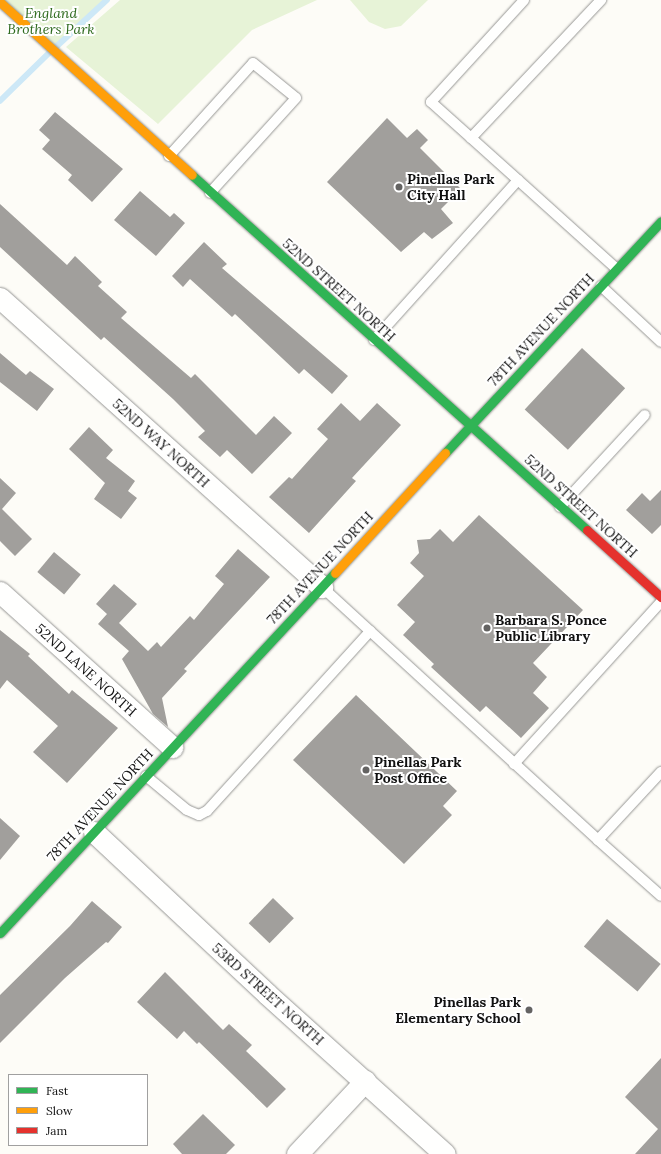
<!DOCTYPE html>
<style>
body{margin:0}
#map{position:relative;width:661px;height:1154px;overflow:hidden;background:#fdfcf7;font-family:Lora,serif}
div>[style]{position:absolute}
.green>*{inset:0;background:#e7f3d7}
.stream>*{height:5.5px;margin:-2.75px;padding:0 2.75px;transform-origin:2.75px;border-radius:2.75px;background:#cde8f7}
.building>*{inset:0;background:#a19f9c;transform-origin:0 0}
.roads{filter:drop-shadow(0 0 1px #979795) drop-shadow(0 0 1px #979795)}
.lane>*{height:10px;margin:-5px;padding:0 5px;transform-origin:5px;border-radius:5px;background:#fffffe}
.street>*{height:21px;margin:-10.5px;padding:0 10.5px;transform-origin:10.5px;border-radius:10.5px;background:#fffffe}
.fast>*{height:9px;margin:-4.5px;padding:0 4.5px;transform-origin:4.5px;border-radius:4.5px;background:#30b455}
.slow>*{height:9px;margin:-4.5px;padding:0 4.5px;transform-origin:4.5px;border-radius:4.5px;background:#ff9f0a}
.jam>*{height:9px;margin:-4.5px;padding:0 4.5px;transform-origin:4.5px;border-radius:4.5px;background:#e5322d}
.dots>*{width:11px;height:11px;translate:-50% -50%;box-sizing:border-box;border:2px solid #fff;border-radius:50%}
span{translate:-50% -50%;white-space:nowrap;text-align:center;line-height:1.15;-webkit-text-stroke:4px #fff;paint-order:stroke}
.park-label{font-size:14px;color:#2f6b1f;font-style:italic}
.poi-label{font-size:14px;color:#111;font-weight:700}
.left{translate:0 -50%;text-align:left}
.right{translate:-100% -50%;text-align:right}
.street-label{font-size:14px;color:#111}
.legend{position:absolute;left:8px;top:1074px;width:140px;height:72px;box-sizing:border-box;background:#fff;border:1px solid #a0a0a0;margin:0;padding:5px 7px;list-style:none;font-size:12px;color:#111}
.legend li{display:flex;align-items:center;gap:8px;height:20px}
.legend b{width:20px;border:1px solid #a0a0a0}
</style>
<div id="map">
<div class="green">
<div style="clip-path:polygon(0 0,106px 0,50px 49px)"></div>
<div style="clip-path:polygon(120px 0,317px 0,252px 30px,158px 124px,66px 47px)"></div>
<div style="clip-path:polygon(350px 0,428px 0,401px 26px,385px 29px,369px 22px)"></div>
</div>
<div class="stream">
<div style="left:56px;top:47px;width:69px;rotate:-42.7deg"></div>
<div style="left:0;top:101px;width:69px;rotate:-44.4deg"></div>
</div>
<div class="building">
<div style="clip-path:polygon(55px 112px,123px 169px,92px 202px,68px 180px,72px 175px,42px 149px,50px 140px,39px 130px)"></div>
<div style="clip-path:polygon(387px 118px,407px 138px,417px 129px,428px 140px,420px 148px,461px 189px,441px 209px,453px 223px,432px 239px,424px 232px,401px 252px,327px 182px)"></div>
<div style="clip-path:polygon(140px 191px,170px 217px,174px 213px,185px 223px,156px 256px,114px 220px)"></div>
<div style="clip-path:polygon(0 204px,67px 265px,75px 256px,102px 282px,98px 286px,127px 312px,121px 318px,191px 378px,195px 374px,256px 435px,274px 416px,292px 433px,252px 474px,227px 450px,220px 457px,198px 437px,205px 431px,173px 399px,104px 337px,101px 340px,0 247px)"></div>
<div style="clip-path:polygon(204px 242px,227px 264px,222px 268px,348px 376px,332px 394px,304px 369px,299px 374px,235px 314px,232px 317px,190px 279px,183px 287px,172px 276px)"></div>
<div style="left:582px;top:348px;width:59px;height:84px;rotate:43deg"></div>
<div style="clip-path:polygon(0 353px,26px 375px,30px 371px,54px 389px,37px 411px,0 382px)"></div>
<div style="clip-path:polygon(341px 403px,360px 421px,377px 403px,401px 425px,352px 478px,356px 481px,309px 533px,269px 497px,289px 477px,292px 479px,328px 439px,317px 429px)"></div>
<div style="clip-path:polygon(89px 427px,113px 450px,106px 458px,135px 481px,128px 491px,137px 498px,121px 519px,94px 499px,105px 483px,69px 449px)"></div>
<div style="clip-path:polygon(0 478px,16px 493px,2px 509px,32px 539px,15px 556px,0 541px)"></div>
<div style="clip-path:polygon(661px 490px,661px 525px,652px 534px,626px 510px,642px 493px,650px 501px)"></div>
<div style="clip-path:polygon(479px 515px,583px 610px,533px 663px,547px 677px,533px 693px,549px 708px,521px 738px,486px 706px,480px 712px,431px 667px,434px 664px,403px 635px,415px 622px,397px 605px,424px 576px,410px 563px,419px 553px,417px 540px,430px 539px,440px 529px,453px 542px)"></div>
<div style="clip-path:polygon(238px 549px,270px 577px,184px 669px,187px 671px,162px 698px,168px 727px,153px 714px,122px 659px,129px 651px,98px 624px,107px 614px,96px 604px,114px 584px,137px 604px,119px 623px,148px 651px,157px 642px,161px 647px,190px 616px,194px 620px,224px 584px,215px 576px)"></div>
<div style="left:54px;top:552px;width:35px;height:26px;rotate:40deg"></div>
<div style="clip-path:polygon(0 630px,30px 654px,28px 656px,69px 694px,72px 690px,118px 728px,67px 783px,33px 752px,58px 726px,7px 680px,0 689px)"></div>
<div style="clip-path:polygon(356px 695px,457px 791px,443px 806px,452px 815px,404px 864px,293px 760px)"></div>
<div style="clip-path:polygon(0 818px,20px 836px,0 860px)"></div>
<div style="left:273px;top:898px;width:29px;height:35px;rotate:44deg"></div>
<div style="clip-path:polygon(92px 901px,122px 927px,108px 943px,106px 942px,65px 978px,0 1043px,0 995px,70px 926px)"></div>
<div style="left:607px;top:919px;width:70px;height:36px;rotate:40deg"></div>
<div style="clip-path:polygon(165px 972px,223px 1030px,229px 1024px,252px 1045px,246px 1051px,286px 1089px,267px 1108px,199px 1042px,197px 1044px,184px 1031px,177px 1039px,137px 1002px)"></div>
<div style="clip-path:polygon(661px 1058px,661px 1154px,635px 1154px,658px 1129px,625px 1097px)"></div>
<div style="clip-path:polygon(203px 1114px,235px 1145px,226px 1154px,182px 1154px,173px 1144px)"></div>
</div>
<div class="roads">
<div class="lane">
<div style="left:471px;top:138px;width:190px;rotate:-46.7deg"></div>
<div style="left:169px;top:156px;width:125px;rotate:-47.9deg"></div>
<div style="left:253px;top:63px;width:55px;rotate:39.1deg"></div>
<div style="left:296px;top:98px;width:128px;rotate:132.2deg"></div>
<div style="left:518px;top:180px;width:117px;rotate:-138.1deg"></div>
<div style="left:431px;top:102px;width:138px;rotate:-47.6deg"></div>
<div style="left:601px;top:286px;width:82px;rotate:43deg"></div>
<div style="left:374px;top:340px;width:215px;rotate:-48deg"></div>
<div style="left:518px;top:180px;width:133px;rotate:42deg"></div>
<div style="left:560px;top:507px;width:125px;rotate:-47.3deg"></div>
<div style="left:322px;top:587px;width:374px;rotate:42.5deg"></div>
<div style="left:598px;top:840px;width:93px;rotate:-47.2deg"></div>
<div style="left:514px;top:764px;width:219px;rotate:-47.8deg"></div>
<div style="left:146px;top:776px;width:53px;rotate:39.7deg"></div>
<div style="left:187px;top:810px;width:13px;rotate:23deg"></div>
<div style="left:199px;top:815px;width:9px;rotate:-27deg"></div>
<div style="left:207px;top:811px;width:243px;rotate:-47.8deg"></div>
<div style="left:598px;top:840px;width:84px;rotate:41.6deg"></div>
</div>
<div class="street">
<div style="left:0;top:298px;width:433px;rotate:41.9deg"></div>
<div style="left:0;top:592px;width:232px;rotate:42deg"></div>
<div style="left:94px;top:832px;width:237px;rotate:43.1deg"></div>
<div style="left:267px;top:994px;width:239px;rotate:42deg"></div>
<div style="left:297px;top:1154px;width:100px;rotate:-47deg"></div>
</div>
<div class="fast">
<div style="left:192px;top:175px;width:531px;rotate:41.95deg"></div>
<div style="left:445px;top:453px;width:317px;rotate:-47deg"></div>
<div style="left:0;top:933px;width:492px;rotate:-47.1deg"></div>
</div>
<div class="slow">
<div style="left:0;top:2px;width:258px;rotate:42deg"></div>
<div style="left:335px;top:573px;width:163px;rotate:-47.5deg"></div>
</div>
<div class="jam">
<div style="left:587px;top:530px;width:100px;rotate:42.2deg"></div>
</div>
</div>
<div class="dots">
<div style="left:399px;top:187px;background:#646362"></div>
<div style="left:487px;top:628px;background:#646362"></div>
<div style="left:366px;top:770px;background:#646362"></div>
<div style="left:529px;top:1010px;background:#646362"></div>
</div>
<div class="park-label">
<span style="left:51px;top:21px">England<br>Brothers Park</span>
</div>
<div class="poi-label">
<span class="left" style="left:407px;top:187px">Pinellas Park<br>City Hall</span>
<span class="left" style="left:495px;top:628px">Barbara S. Ponce<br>Public Library</span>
<span class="left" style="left:374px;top:770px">Pinellas Park<br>Post Office</span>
<span class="right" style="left:521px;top:1010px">Pinellas Park<br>Elementary School</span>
</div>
<div class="street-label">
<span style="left:339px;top:290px;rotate:42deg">52ND STREET NORTH</span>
<span style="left:541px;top:330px;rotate:-47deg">78TH AVENUE NORTH</span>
<span style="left:161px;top:443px;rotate:42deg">52ND WAY NORTH</span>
<span style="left:581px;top:506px;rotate:42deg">52ND STREET NORTH</span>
<span style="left:320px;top:568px;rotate:-47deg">78TH AVENUE NORTH</span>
<span style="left:86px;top:670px;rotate:42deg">52ND LANE NORTH</span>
<span style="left:100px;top:805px;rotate:-47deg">78TH AVENUE NORTH</span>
<span style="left:268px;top:994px;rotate:42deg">53RD STREET NORTH</span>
</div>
<ul class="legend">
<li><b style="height:5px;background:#30b455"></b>Fast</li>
<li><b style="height:5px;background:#ff9f0a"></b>Slow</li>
<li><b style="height:5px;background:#e5322d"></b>Jam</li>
</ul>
</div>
